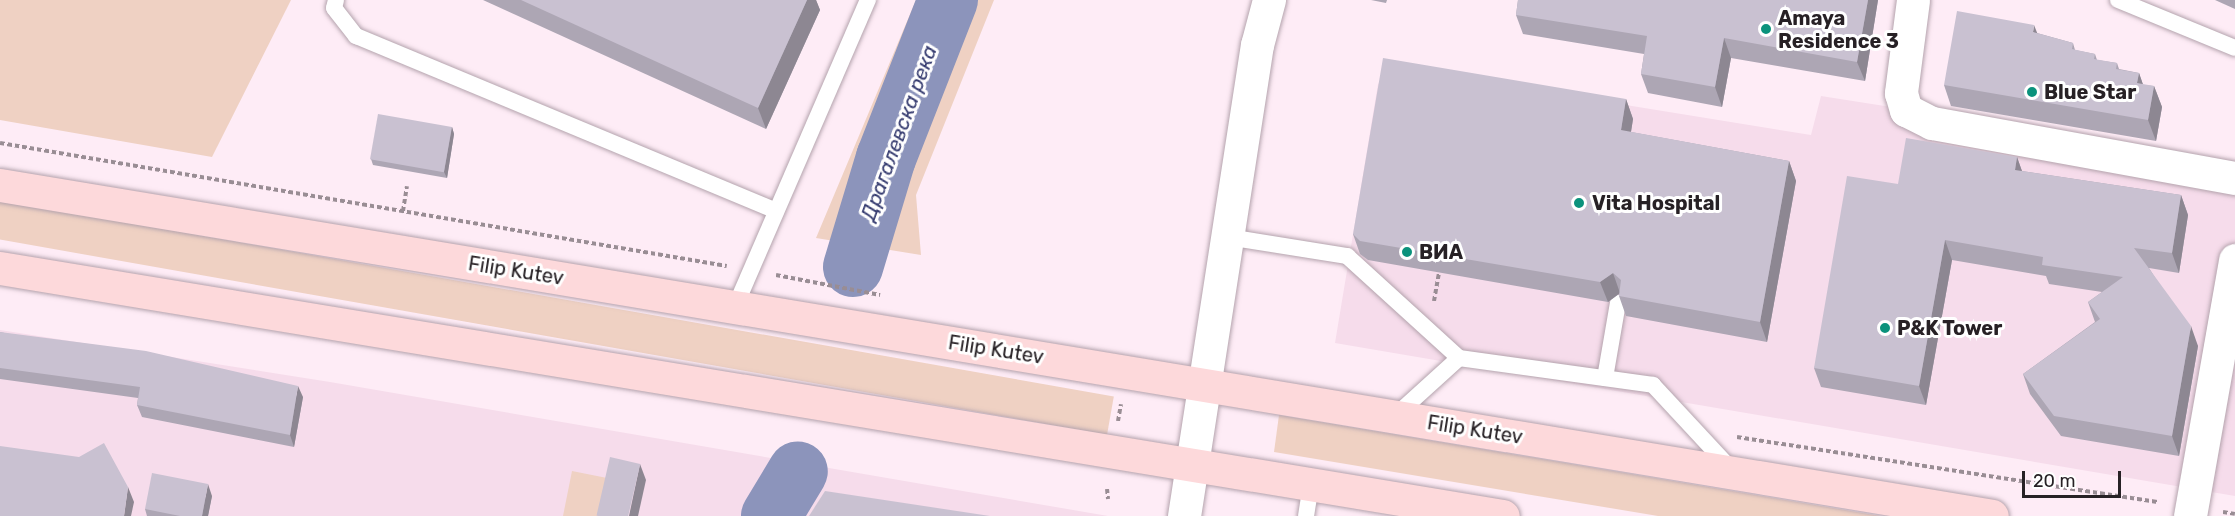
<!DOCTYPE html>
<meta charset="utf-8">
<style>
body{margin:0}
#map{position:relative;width:2235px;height:516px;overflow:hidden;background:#feecf6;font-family:Rubik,sans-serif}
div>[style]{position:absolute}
.built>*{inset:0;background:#f6dceb}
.green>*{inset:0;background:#efd1c3;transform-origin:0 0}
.river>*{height:60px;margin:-30px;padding:0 30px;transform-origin:30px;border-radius:30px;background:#8c94bb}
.path>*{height:4px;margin-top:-2px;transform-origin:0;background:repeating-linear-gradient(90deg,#998d94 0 4.5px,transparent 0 7.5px)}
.roads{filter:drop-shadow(0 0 2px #b4a3ad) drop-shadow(0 0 2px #b4a3ad)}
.lane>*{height:16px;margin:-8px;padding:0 8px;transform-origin:8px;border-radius:8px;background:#fff}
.street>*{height:33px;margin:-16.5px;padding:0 16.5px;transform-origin:16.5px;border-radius:16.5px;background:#fff}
.primary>*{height:33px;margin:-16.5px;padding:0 16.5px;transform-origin:16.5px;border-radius:16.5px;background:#fdd9db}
.wall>*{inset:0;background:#ada6b4}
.shaded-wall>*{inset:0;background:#8d8792}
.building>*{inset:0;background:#c9c1d1;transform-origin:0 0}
.dots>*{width:16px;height:16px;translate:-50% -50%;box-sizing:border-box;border:3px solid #fff;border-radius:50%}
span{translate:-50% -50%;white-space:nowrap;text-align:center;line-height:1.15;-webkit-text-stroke:6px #fff;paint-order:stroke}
.poi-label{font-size:20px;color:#272125;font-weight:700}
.left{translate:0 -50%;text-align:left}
.street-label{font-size:20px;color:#272125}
.water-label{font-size:21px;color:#363c70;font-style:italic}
.scale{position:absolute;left:2022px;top:471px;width:99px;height:27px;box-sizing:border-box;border:3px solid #272125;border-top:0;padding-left:8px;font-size:18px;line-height:21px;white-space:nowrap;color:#272125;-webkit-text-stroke:4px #fff;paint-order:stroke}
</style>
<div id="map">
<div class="built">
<div style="clip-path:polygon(1410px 70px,1811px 135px,1821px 96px,2235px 161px,2235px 496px,1335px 343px,1378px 84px,1388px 74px)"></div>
<div style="clip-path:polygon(0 330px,330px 382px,1108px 516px,0 516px)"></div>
</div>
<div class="green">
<div style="clip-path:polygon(0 0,291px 0,212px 157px,0 120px)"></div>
<div style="clip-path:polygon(916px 0,994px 0,916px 195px,921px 255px,816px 238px)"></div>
<div style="left:0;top:200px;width:1131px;height:39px;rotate:10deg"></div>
<div style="clip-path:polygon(1279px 415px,1881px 516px,1658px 516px,1274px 452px)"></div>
<div style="clip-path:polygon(572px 471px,607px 478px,599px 516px,563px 516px)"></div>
</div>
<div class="river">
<div style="left:853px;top:267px;width:114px;rotate:-73.2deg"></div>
<div style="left:886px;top:158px;width:170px;rotate:-68.6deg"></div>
<div style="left:771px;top:516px;width:52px;rotate:-59deg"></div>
</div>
<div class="path">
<div style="left:0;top:143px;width:737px;rotate:9.6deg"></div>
<div style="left:403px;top:211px;width:25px;rotate:-81deg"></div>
<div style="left:776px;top:275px;width:106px;rotate:10.9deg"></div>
<div style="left:1434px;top:301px;width:28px;rotate:-80deg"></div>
<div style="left:1118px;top:421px;width:17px;rotate:-80deg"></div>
<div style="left:1737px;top:437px;width:427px;rotate:8.8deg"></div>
<div style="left:1107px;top:489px;width:10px;rotate:84deg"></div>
<div style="left:2223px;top:512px;width:12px;rotate:9deg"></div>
</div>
<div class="roads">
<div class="lane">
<div style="left:336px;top:0;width:8px;rotate:104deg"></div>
<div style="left:334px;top:8px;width:36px;rotate:52deg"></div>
<div style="left:356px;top:36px;width:455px;rotate:22.6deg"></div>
<div style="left:2118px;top:0;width:126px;rotate:22.3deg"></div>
<div style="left:1228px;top:237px;width:121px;rotate:9.1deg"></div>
<div style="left:1347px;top:256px;width:151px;rotate:42.3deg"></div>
<div style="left:735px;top:307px;width:335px;rotate:-66.6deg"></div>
<div style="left:1605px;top:378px;width:76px;rotate:-80.2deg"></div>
<div style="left:1395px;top:416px;width:86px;rotate:-42.2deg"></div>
<div style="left:1459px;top:358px;width:196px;rotate:7.9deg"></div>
<div style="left:1653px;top:385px;width:115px;rotate:47.1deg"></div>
<div style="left:1306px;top:516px;width:31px;rotate:-81deg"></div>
</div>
<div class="street">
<div style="left:1913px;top:0;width:94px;rotate:97.4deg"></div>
<div style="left:1901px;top:93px;width:18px;rotate:74deg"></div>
<div style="left:1906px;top:110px;width:29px;rotate:27deg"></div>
<div style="left:1932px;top:123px;width:308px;rotate:10.3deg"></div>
<div style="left:1184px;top:516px;width:477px;rotate:-81.2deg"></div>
<div style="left:1257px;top:45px;width:47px;rotate:-75.1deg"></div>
<div style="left:2190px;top:516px;width:260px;rotate:-80deg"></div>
</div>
<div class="primary">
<div style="left:0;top:185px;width:2019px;rotate:9.43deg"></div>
<div style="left:0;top:268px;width:1523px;rotate:9.37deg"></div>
</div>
</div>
<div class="wall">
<div style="clip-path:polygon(483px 0,816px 0,820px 10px,766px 129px)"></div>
<div style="clip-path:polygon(1371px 0,1387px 0,1386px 3px)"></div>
<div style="clip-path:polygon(1518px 0,1878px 0,1865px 81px,1731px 58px,1722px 107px,1648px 93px,1641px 74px,1644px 54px,1523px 34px,1516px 15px)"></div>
<div style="clip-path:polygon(2215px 0,2235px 0,2235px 9px)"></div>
<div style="clip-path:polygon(2037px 33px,2073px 43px,2075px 50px,2095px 54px,2097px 60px,2117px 63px,2119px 69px,2139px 73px,2143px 85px,2154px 86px,2162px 107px,2156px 141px,1951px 106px,1944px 85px)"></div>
<div style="clip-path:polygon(1626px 99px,1633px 119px,1631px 132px,1789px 161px,1796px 181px,1767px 342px,1626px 316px,1619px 296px,1619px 294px,1608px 302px,1368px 260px,1360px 254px,1353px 234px)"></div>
<div style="clip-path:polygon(452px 127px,454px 134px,447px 178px,373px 165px,371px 159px)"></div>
<div style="clip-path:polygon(2017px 157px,2022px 171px,2181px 195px,2188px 215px,2179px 273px,2149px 268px,2198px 346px,2179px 456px,2061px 436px,2030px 394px,2023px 374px,2095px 322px,2088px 302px,2102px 292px,2049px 284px,2046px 276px,1952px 260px,1926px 405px,1821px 387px,1814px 368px,1898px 184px)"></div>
<div style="clip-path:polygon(0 332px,303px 397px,294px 447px,142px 417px,137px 405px,138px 398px,0 379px)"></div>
<div style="clip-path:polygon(212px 496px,208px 516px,147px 516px,145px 509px)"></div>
</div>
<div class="shaded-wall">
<div style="clip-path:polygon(807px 0,816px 0,820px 10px,766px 129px,758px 108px)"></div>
<div style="clip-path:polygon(1868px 0,1878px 0,1865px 81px,1857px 62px)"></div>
<div style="clip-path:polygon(2034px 25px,2042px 45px,2033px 32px)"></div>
<div style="clip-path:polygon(1724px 38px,1731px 58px,1722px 107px,1715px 87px)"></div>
<div style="clip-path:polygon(2139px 73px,2146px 93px,2137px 83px)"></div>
<div style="clip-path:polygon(2154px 86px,2162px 107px,2156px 141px,2148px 120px)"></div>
<div style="clip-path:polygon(1626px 99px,1633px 119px,1628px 150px,1621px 130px)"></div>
<div style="clip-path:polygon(452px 127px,454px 134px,447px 178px,444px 172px)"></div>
<div style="clip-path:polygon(2017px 157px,2024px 177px,2015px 170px)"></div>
<div style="clip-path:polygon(1789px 161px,1796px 181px,1767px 342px,1760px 322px)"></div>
<div style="clip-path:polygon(2181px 195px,2188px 215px,2179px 273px,2172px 253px)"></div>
<div style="clip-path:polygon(1945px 240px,1952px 260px,1926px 405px,1919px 386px)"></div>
<div style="clip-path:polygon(1613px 273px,1620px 293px,1608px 302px,1600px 282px)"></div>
<div style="clip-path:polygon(2191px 326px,2198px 346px,2179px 456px,2172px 436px)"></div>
<div style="clip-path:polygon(298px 386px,303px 397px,294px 447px,290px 435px)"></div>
<div style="clip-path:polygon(640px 464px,646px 480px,638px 516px,629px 516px)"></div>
<div style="clip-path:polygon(208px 484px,212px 496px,208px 516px,202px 516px)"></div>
<div style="clip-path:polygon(128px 487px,134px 502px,131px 516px,124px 516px)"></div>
</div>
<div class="building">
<div style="clip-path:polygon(521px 0,807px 0,758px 108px)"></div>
<div style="clip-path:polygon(1518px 0,1868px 0,1857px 62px,1724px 38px,1715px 87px,1641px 74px,1647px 36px,1516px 15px)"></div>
<div style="clip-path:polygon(1957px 11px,2034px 25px,2033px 32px,2073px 43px,2072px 49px,2095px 54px,2094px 59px,2117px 63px,2116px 69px,2139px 73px,2137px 83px,2154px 86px,2148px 120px,1944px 85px)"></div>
<div style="clip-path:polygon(1383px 58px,1626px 99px,1621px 130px,1789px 161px,1760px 322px,1619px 296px,1621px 280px,1613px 273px,1600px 282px,1360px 241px,1353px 234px)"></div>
<div style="left:378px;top:114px;width:75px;height:46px;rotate:10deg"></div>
<div style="clip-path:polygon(1906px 138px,2017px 157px,2015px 170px,2181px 195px,2172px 253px,2134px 248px,2191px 326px,2172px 436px,2054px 416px,2023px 374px,2100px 319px,2088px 302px,2123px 277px,2042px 265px,2043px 257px,1945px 240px,1919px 386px,1814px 368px,1847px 176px,1898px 184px)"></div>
<div style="clip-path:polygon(0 332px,146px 351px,298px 386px,290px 435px,137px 405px,140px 387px,0 368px)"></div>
<div style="clip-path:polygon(104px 443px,128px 487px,124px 516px,0 516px,0 446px,79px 457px)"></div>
<div style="left:610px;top:457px;width:31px;height:60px;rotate:13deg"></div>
<div style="clip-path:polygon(152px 473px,208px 484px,202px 516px,180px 516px,145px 509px)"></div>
<div style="clip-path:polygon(825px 491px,990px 516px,809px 516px)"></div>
</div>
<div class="dots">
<div style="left:1766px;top:29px;background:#0b927c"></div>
<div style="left:2032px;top:92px;background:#0b927c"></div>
<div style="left:1579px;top:203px;background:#0b927c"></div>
<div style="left:1407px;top:252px;background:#0b927c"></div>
<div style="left:1885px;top:328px;background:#0b927c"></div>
</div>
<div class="poi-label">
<span class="left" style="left:1778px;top:30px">Amaya<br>Residence 3</span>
<span class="left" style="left:2044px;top:92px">Blue Star</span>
<span class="left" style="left:1592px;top:203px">Vita Hospital</span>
<span class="left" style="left:1419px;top:252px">ВИА</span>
<span class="left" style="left:1897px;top:328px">P&amp;K Tower</span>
</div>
<div class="street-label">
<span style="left:516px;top:271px;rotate:9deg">Filip Kutev</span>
<span style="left:996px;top:350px;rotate:9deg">Filip Kutev</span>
<span style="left:1475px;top:430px;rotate:9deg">Filip Kutev</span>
</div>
<div class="water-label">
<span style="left:899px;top:133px;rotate:-70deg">Драгалевска река</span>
</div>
<div class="scale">20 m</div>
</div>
